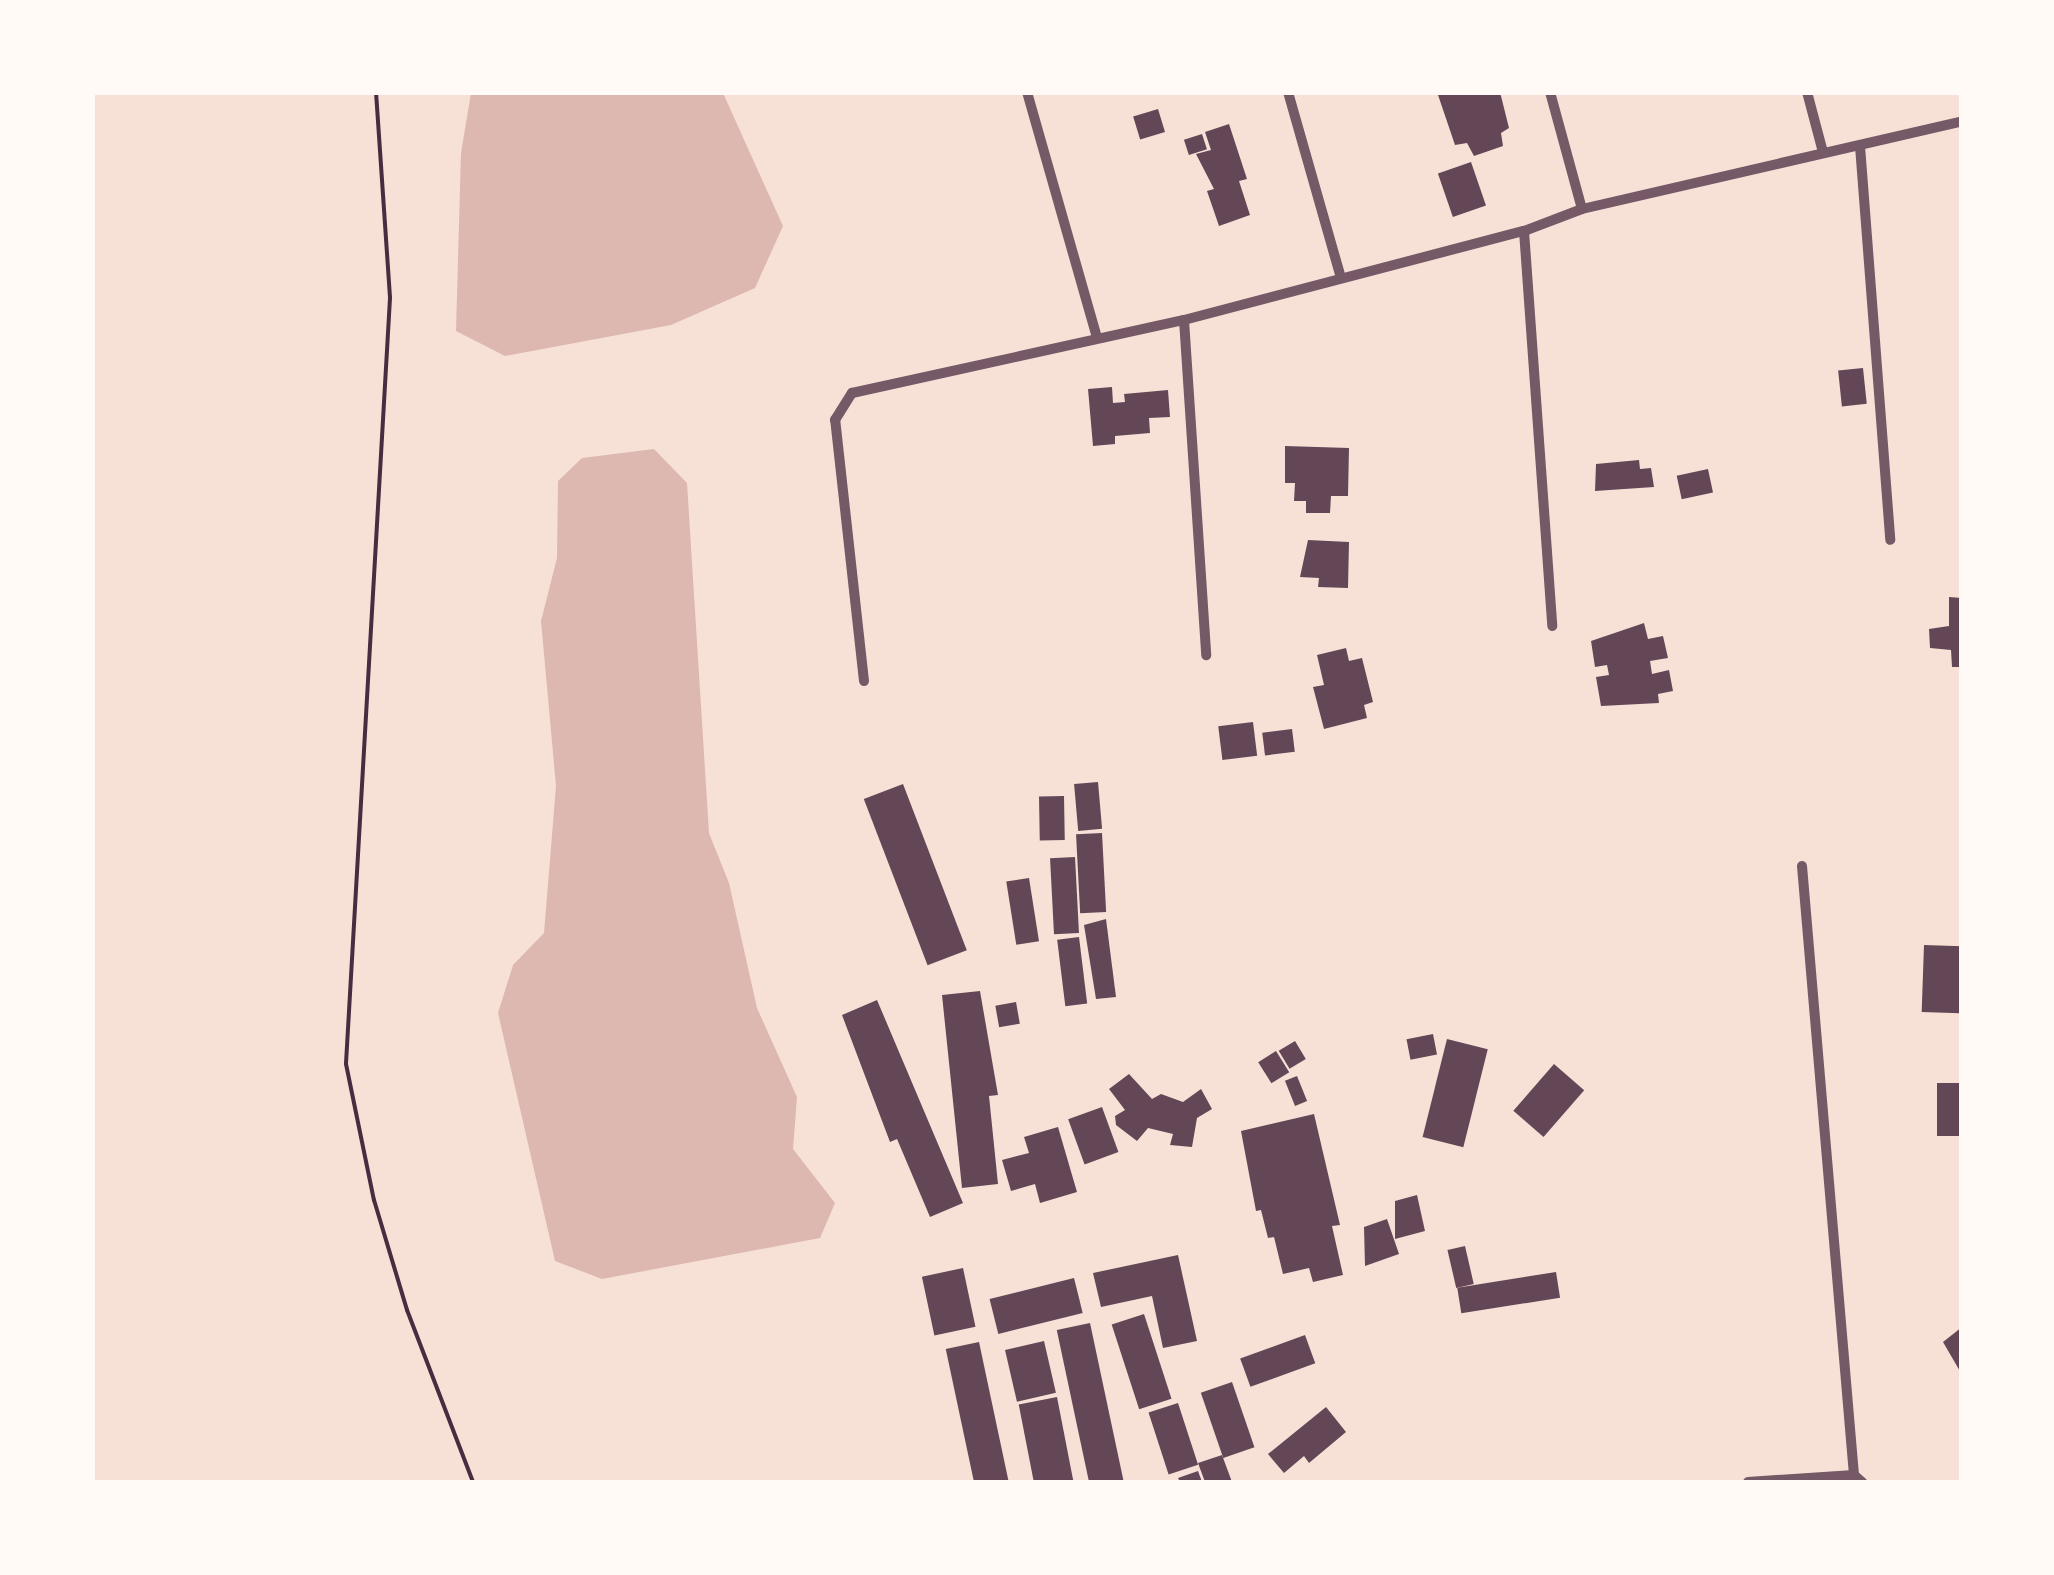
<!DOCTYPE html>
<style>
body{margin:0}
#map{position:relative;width:2054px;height:1575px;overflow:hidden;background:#f7e1d7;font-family:"Asap Condensed",sans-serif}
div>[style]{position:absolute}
.water>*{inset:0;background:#dcb8b0}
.building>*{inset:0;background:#644757;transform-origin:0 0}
.path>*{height:4px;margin:-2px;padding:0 2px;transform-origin:2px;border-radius:2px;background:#4a2c40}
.minor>*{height:10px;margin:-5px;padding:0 5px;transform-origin:5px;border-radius:5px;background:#755966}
span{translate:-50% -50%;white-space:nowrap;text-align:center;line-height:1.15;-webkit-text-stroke:10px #fffaf5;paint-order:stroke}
.frame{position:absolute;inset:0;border:95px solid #fffaf5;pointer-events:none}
</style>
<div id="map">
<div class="water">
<div style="clip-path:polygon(471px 93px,723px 93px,783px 226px,755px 288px,671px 325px,505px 356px,456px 331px,461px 153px)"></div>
<div style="clip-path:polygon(654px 449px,687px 483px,709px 833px,729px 883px,757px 1008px,797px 1097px,793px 1149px,835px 1203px,820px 1238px,602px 1279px,555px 1261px,498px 1013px,513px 965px,544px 933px,556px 786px,541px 621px,557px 558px,558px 481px,582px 458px)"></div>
</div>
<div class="building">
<div style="clip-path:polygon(1437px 92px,1500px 92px,1509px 128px,1501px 133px,1503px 146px,1474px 156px,1467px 143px,1455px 145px)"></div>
<div style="left:1158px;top:109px;width:24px;height:26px;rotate:73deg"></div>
<div style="clip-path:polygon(1229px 124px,1247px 179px,1239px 181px,1250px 215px,1219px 226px,1207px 191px,1214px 189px,1196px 154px,1211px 150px,1205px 132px)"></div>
<div style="left:1202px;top:134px;width:16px;height:19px;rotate:72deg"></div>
<div style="left:1471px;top:162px;width:46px;height:35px;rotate:71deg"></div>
<div style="left:1863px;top:368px;width:36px;height:25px;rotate:84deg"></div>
<div style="clip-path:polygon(1112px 387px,1113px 403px,1125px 402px,1124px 394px,1168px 390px,1170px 417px,1149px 418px,1150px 433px,1115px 436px,1115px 444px,1093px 446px,1088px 389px)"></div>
<div style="clip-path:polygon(1285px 446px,1349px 448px,1348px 496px,1331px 496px,1330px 513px,1306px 513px,1306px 501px,1294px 501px,1295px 483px,1285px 483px)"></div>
<div style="clip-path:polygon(1639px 460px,1640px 469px,1651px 468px,1654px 487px,1595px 491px,1596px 464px)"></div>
<div style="left:1708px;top:469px;width:24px;height:32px;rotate:78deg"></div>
<div style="clip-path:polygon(1308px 540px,1349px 542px,1348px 588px,1318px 587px,1319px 578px,1300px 577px)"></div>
<div style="clip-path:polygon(1949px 597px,1962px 598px,1962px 667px,1952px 667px,1951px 650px,1930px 648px,1929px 629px,1949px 626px)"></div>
<div style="clip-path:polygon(1644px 623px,1648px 639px,1663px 636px,1668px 658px,1650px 661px,1652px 674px,1669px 670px,1673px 691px,1658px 694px,1659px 703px,1601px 706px,1596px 677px,1609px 675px,1607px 665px,1595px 667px,1591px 641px)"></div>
<div style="clip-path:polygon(1346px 648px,1349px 661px,1362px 658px,1373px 702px,1364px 705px,1367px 718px,1324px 729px,1313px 687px,1324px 685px,1317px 655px)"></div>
<div style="left:1253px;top:722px;width:34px;height:35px;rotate:83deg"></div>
<div style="left:1292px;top:729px;width:23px;height:30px;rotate:83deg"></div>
<div style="left:1098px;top:782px;width:47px;height:24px;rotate:85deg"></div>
<div style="left:903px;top:784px;width:178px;height:42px;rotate:69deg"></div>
<div style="left:1064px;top:796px;width:44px;height:25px;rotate:89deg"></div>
<div style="left:1102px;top:833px;width:79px;height:26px;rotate:87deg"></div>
<div style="left:1075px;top:857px;width:76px;height:25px;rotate:87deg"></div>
<div style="left:1029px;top:878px;width:64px;height:23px;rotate:81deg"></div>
<div style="clip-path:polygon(1106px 919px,1116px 997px,1096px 999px,1084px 925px)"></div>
<div style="left:1079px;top:937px;width:67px;height:22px;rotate:83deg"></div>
<div style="left:1924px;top:945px;width:38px;height:67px;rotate:2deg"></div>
<div style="clip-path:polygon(980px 991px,998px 1095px,989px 1096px,998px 1184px,962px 1188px,942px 995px)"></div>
<div style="clip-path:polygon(877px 1000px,963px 1203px,930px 1217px,897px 1139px,890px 1142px,842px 1015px)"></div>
<div style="left:1016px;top:1002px;width:22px;height:21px;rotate:80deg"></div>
<div style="left:1433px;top:1034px;width:21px;height:27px;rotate:79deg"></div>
<div style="left:1447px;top:1039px;width:42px;height:101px;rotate:14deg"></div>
<div style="left:1295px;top:1041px;width:21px;height:19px;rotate:59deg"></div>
<div style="left:1276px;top:1051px;width:25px;height:21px;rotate:58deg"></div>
<div style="left:1554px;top:1064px;width:40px;height:62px;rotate:41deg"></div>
<div style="clip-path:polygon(1129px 1074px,1152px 1099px,1161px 1094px,1183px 1102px,1201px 1089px,1212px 1109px,1197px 1118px,1192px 1147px,1170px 1145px,1173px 1134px,1148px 1128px,1137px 1141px,1116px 1125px,1115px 1116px,1125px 1110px,1109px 1089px)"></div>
<div style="left:1297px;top:1076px;width:27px;height:13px;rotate:68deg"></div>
<div style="left:1937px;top:1083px;width:25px;height:53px"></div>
<div style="left:1102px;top:1107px;width:48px;height:36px;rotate:70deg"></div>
<div style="clip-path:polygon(1314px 1114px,1340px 1225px,1332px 1226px,1343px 1275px,1313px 1282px,1309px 1268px,1283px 1274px,1274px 1237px,1268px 1238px,1261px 1210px,1256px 1211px,1241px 1131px)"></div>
<div style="clip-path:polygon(1058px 1127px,1077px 1192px,1040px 1203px,1035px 1184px,1011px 1191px,1002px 1160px,1029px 1153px,1024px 1137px)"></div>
<div style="clip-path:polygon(1417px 1195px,1425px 1231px,1395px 1239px,1395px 1201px)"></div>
<div style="clip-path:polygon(1387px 1219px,1399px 1254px,1365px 1266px,1364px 1227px)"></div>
<div style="left:1465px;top:1246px;width:39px;height:18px;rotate:77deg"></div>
<div style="clip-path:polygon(1178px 1255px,1197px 1341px,1163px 1348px,1152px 1296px,1101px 1307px,1093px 1273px)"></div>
<div style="left:963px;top:1268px;width:60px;height:42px;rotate:78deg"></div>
<div style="left:1556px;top:1272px;width:26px;height:100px;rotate:81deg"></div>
<div style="left:1074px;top:1278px;width:36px;height:87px;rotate:76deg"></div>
<div style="left:1144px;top:1314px;width:89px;height:34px;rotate:72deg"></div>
<div style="left:1090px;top:1323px;width:163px;height:34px;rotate:78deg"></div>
<div style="clip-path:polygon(1962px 1327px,1962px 1372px,1961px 1373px,1943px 1342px)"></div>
<div style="left:1305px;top:1335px;width:30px;height:69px;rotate:70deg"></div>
<div style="left:1044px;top:1341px;width:53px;height:40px;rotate:77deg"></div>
<div style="left:979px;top:1342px;width:143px;height:34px;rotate:78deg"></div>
<div style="left:1232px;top:1382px;width:69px;height:33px;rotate:71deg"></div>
<div style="left:1057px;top:1397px;width:86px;height:39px;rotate:79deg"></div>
<div style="left:1178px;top:1403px;width:65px;height:31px;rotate:72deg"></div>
<div style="clip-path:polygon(1326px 1407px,1346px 1432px,1309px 1463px,1304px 1456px,1284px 1473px,1268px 1454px)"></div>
<div style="clip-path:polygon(1222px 1455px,1232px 1482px,1205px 1482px,1198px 1463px)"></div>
<div style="clip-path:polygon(1198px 1471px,1202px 1482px,1180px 1482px,1178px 1478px)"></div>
</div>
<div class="path">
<div style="left:376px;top:92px;width:206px;rotate:86.1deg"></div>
<div style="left:390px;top:298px;width:767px;rotate:93.29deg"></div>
<div style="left:346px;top:1064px;width:139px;rotate:78.4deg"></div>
<div style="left:374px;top:1200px;width:115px;rotate:73.3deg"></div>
<div style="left:407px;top:1310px;width:184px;rotate:69deg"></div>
</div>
<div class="minor">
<div style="left:1027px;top:92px;width:256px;rotate:74.1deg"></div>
<div style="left:1288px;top:92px;width:190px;rotate:74.1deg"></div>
<div style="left:1550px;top:92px;width:121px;rotate:74.7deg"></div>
<div style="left:1807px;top:92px;width:62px;rotate:75.1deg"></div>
<div style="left:1860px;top:146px;width:395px;rotate:85.6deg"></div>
<div style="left:1524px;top:231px;width:396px;rotate:85.9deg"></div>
<div style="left:1184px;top:320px;width:336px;rotate:86.2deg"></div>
<div style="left:864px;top:681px;width:263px;rotate:-96.3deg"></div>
<div style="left:835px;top:420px;width:32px;rotate:-58deg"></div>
<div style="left:852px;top:393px;width:340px;rotate:-12.4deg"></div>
<div style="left:1184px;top:320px;width:351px;rotate:-14.7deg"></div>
<div style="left:1524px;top:231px;width:62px;rotate:-20.8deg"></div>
<div style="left:1582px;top:209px;width:390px;rotate:-13deg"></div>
<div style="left:1802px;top:866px;width:611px;rotate:85.12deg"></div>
<div style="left:1748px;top:1482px;width:106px;rotate:-3.8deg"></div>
<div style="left:1854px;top:1475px;width:11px;rotate:41deg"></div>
</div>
<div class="frame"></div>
</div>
